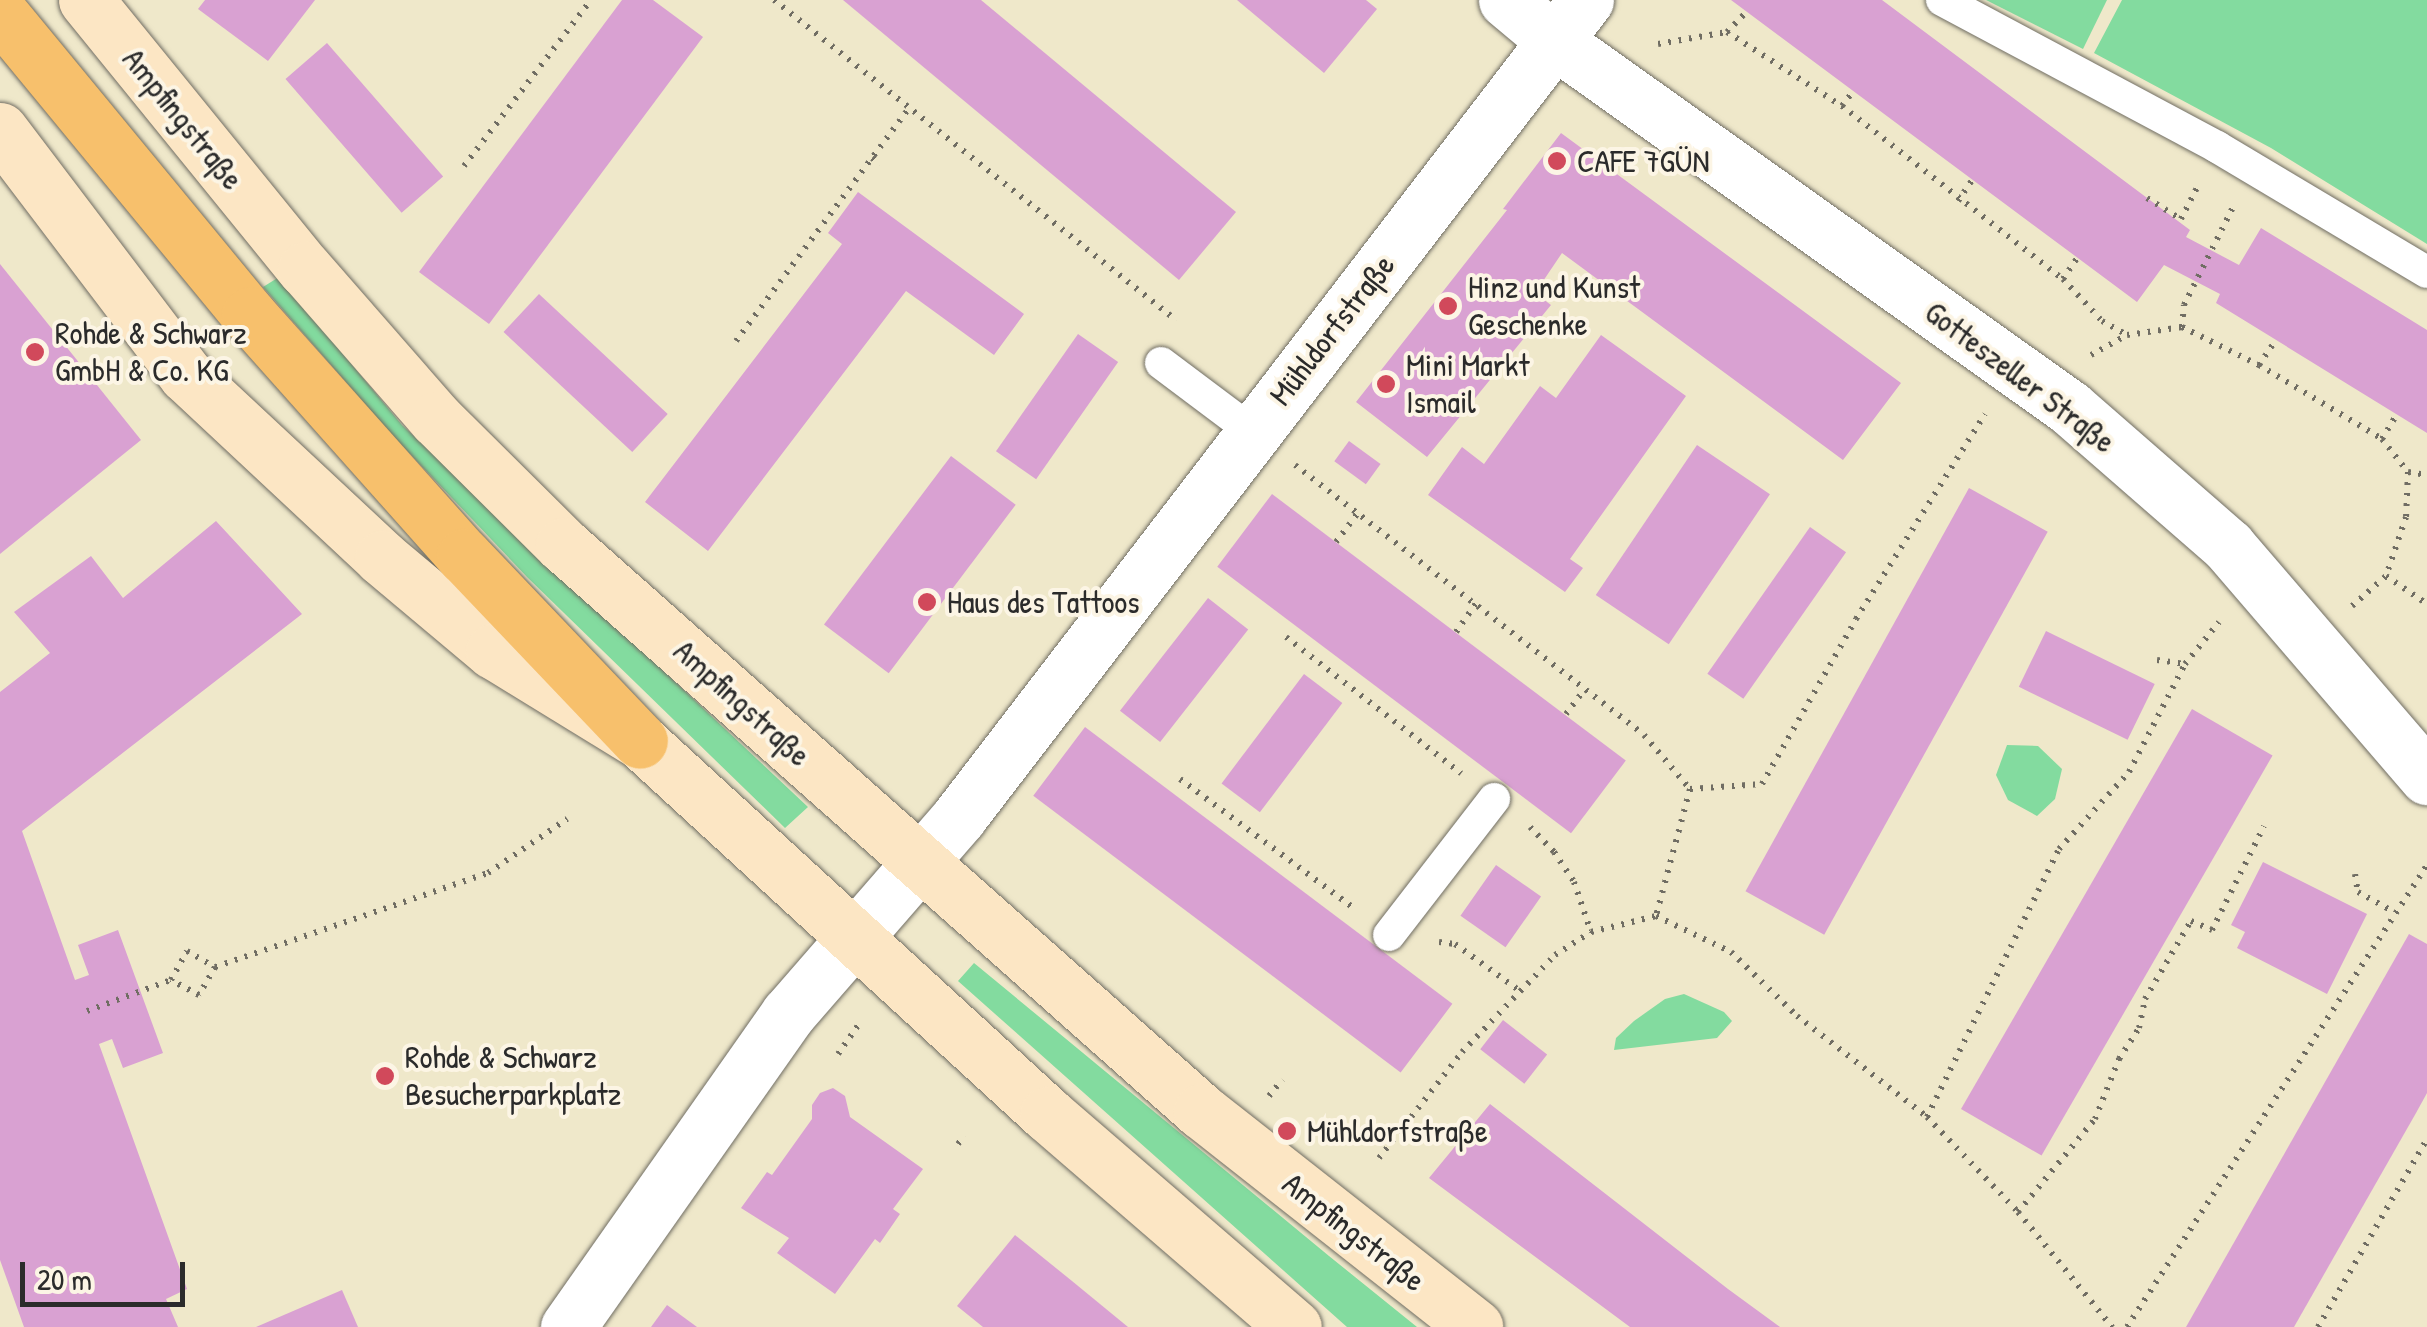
<!DOCTYPE html>
<meta charset="utf-8">
<style>
body{margin:0}
#map{position:relative;width:2427px;height:1327px;overflow:hidden;background:#efe8ca;font-family:"Patrick Hand",sans-serif}
div>[style]{position:absolute}
.green>*{inset:0;background:#83db9f}
.building>*{inset:0;background:#d9a1d2;transform-origin:0 0}
.path>*{height:6px;margin-top:-3px;transform-origin:0;background:repeating-linear-gradient(90deg,#706d63 0 2.5px,transparent 0 10.5px)}
.roads{filter:drop-shadow(0 0 2px #706d63) drop-shadow(0 0 2px #706d63)}
.service>*{height:32px;margin:-16px;padding:0 16px;transform-origin:16px;border-radius:16px;background:#fff}
.minor>*{height:55px;margin:-27.5px;padding:0 27.5px;transform-origin:27.5px;border-radius:27.5px;background:#fff}
.secondary>*{height:55px;margin:-27.5px;padding:0 27.5px;transform-origin:27.5px;border-radius:27.5px;background:#fce6c4}
.trunk>*{height:55px;margin:-27.5px;padding:0 27.5px;transform-origin:27.5px;border-radius:27.5px;background:#f7c06c}
.dots>*{width:28px;height:28px;translate:-50% -50%;box-sizing:border-box;border:5px solid #fcf5e5;border-radius:50%}
span{translate:-50% -50%;white-space:nowrap;text-align:center;line-height:1.15;-webkit-text-stroke:8px #fcf5e5;paint-order:stroke}
.street-label{font-size:32px;color:#2b2b2b}
.poi-label{font-size:32px;color:#2b2b2b}
.left{translate:0 -50%;text-align:left}
.scale{position:absolute;left:20px;top:1262px;width:165px;height:45px;box-sizing:border-box;border:5px solid #2b2b2b;border-top:0;padding-left:12px;font-size:30px;line-height:35px;white-space:nowrap;color:#2b2b2b;-webkit-text-stroke:8px #fcf5e5;paint-order:stroke}
</style>
<div id="map">
<div class="green">
<div style="clip-path:polygon(1986px 0,2107px 0,2083px 49px)"></div>
<div style="clip-path:polygon(2122px 0,2427px 0,2427px 244px,2271px 148px,2094px 53px)"></div>
<div style="clip-path:polygon(279px 277px,402px 425px,808px 807px,785px 828px,527px 577px,393px 436px,263px 287px)"></div>
<div style="clip-path:polygon(2007px 745px,2038px 746px,2062px 769px,2055px 799px,2037px 816px,2008px 800px,1996px 775px)"></div>
<div style="clip-path:polygon(974px 963px,1329px 1256px,1417px 1327px,1347px 1327px,958px 981px)"></div>
<div style="clip-path:polygon(1684px 994px,1724px 1012px,1732px 1021px,1717px 1038px,1614px 1050px,1616px 1038px,1634px 1021px,1665px 999px)"></div>
</div>
<div class="building">
<div style="clip-path:polygon(205px 0,315px 0,268px 61px,198px 9px)"></div>
<div style="clip-path:polygon(622px 0,653px 0,703px 37px,489px 324px,419px 272px)"></div>
<div style="clip-path:polygon(843px 0,981px 0,1236px 212px,1179px 280px)"></div>
<div style="clip-path:polygon(1237px 0,1366px 0,1377px 9px,1324px 73px)"></div>
<div style="clip-path:polygon(1731px 0,1882px 0,2190px 230px,2186px 237px,2239px 265px,2261px 228px,2427px 330px,2427px 433px,2216px 303px,2220px 294px,2164px 265px,2137px 302px)"></div>
<div style="left:327px;top:43px;width:177px;height:55px;rotate:49deg"></div>
<div style="clip-path:polygon(1561px 133px,1901px 383px,1843px 460px,1562px 253px,1535px 293px,1551px 305px,1427px 457px,1356px 402px,1507px 210px,1503px 209px)"></div>
<div style="clip-path:polygon(858px 192px,1024px 314px,994px 355px,906px 291px,708px 551px,645px 502px,842px 244px,828px 233px)"></div>
<div style="clip-path:polygon(0 264px,141px 440px,0 554px)"></div>
<div style="left:539px;top:294px;width:176px;height:52px;rotate:43deg"></div>
<div style="left:1078px;top:334px;width:49px;height:143px;rotate:35deg"></div>
<div style="clip-path:polygon(1601px 335px,1686px 396px,1570px 559px,1583px 568px,1565px 592px,1428px 495px,1462px 447px,1484px 464px,1540px 386px,1556px 398px)"></div>
<div style="left:1349px;top:441px;width:39px;height:25px;rotate:36deg"></div>
<div style="left:1697px;top:445px;width:88px;height:181px;rotate:34deg"></div>
<div style="left:951px;top:456px;width:81px;height:211px;rotate:37deg"></div>
<div style="left:1969px;top:488px;width:90px;height:461px;rotate:29deg"></div>
<div style="left:1272px;top:494px;width:443px;height:91px;rotate:37deg"></div>
<div style="clip-path:polygon(216px 521px,302px 614px,22px 831px,75px 980px,89px 975px,78px 945px,118px 930px,163px 1053px,123px 1068px,112px 1039px,99px 1044px,187px 1289px,166px 1299px,178px 1327px,24px 1327px,0 1260px,0 692px,50px 653px,14px 612px,91px 556px,123px 598px)"></div>
<div style="left:1810px;top:527px;width:44px;height:179px;rotate:35deg"></div>
<div style="left:1208px;top:598px;width:51px;height:143px;rotate:38deg"></div>
<div style="left:2046px;top:631px;width:121px;height:62px;rotate:26deg"></div>
<div style="left:1304px;top:674px;width:48px;height:137px;rotate:37deg"></div>
<div style="left:2192px;top:709px;width:93px;height:462px;rotate:30deg"></div>
<div style="left:1085px;top:727px;width:460px;height:86px;rotate:37deg"></div>
<div style="clip-path:polygon(2263px 862px,2367px 914px,2327px 994px,2237px 948px,2245px 932px,2231px 925px)"></div>
<div style="left:1496px;top:865px;width:55px;height:62px;rotate:35deg"></div>
<div style="clip-path:polygon(2409px 934px,2427px 944px,2427px 1093px,2416px 1113px,2294px 1327px,2186px 1327px)"></div>
<div style="left:1503px;top:1020px;width:56px;height:37px;rotate:38deg"></div>
<div style="clip-path:polygon(833px 1088px,845px 1096px,850px 1117px,923px 1169px,893px 1209px,900px 1214px,880px 1243px,875px 1239px,835px 1294px,777px 1253px,789px 1238px,741px 1208px,767px 1172px,772px 1175px,812px 1119px,812px 1105px,820px 1093px)"></div>
<div style="clip-path:polygon(1490px 1104px,1728px 1289px,1780px 1327px,1630px 1327px,1429px 1178px)"></div>
<div style="clip-path:polygon(1015px 1235px,1072px 1281px,1128px 1327px,983px 1327px,957px 1306px)"></div>
<div style="clip-path:polygon(342px 1290px,358px 1327px,256px 1327px)"></div>
<div style="clip-path:polygon(667px 1305px,697px 1327px,651px 1327px)"></div>
</div>
<div class="path">
<div style="left:774px;top:0;width:514px;rotate:38.52deg"></div>
<div style="left:1727px;top:32px;width:28px;rotate:-46deg"></div>
<div style="left:1658px;top:44px;width:70px;rotate:-9.9deg"></div>
<div style="left:1727px;top:32px;width:137px;rotate:32.8deg"></div>
<div style="left:1842px;top:106px;width:281px;rotate:38.1deg"></div>
<div style="left:2063px;top:279px;width:57px;rotate:47.1deg"></div>
<div style="left:2102px;top:321px;width:29px;rotate:29deg"></div>
<div style="left:1842px;top:106px;width:20px;rotate:-53deg"></div>
<div style="left:872px;top:158px;width:10px;rotate:37deg"></div>
<div style="left:464px;top:166px;width:209px;rotate:-52.6deg"></div>
<div style="left:2147px;top:198px;width:40px;rotate:32deg"></div>
<div style="left:2181px;top:219px;width:37px;rotate:-63deg"></div>
<div style="left:1958px;top:201px;width:27px;rotate:-56deg"></div>
<div style="left:2063px;top:279px;width:27px;rotate:-56deg"></div>
<div style="left:2182px;top:327px;width:22px;rotate:-85deg"></div>
<div style="left:2184px;top:305px;width:112px;rotate:-63.4deg"></div>
<div style="left:736px;top:341px;width:290px;rotate:-53.4deg"></div>
<div style="left:2091px;top:355px;width:41px;rotate:-29.1deg"></div>
<div style="left:2127px;top:335px;width:56px;rotate:-8.3deg"></div>
<div style="left:2182px;top:327px;width:86px;rotate:26.3deg"></div>
<div style="left:2259px;top:365px;width:144px;rotate:31deg"></div>
<div style="left:2382px;top:439px;width:42px;rotate:51.8deg"></div>
<div style="left:2408px;top:472px;width:45px;rotate:92.5deg"></div>
<div style="left:2406px;top:517px;width:62px;rotate:108.7deg"></div>
<div style="left:2386px;top:576px;width:50px;rotate:34.3deg"></div>
<div style="left:2259px;top:365px;width:30px;rotate:-56deg"></div>
<div style="left:2382px;top:439px;width:29px;rotate:-59deg"></div>
<div style="left:1295px;top:465px;width:441px;rotate:37.7deg"></div>
<div style="left:1644px;top:735px;width:71px;rotate:49.6deg"></div>
<div style="left:1690px;top:789px;width:131px;rotate:105deg"></div>
<div style="left:2408px;top:472px;width:19px;rotate:9deg"></div>
<div style="left:1336px;top:542px;width:36px;rotate:-53deg"></div>
<div style="left:2352px;top:606px;width:45px;rotate:-41.4deg"></div>
<div style="left:1456px;top:632px;width:35px;rotate:-55deg"></div>
<div style="left:1286px;top:637px;width:222px;rotate:37.9deg"></div>
<div style="left:2157px;top:660px;width:28px;rotate:8deg"></div>
<div style="left:1566px;top:714px;width:31px;rotate:-53deg"></div>
<div style="left:1180px;top:779px;width:218px;rotate:36.6deg"></div>
<div style="left:1690px;top:789px;width:72px;rotate:-4deg"></div>
<div style="left:1762px;top:784px;width:190px;rotate:-60.3deg"></div>
<div style="left:1856px;top:619px;width:242px;rotate:-57.8deg"></div>
<div style="left:1530px;top:827px;width:35px;rotate:46deg"></div>
<div style="left:1554px;top:852px;width:36px;rotate:56deg"></div>
<div style="left:1574px;top:882px;width:53px;rotate:71.2deg"></div>
<div style="left:2355px;top:874px;width:18px;rotate:81deg"></div>
<div style="left:2358px;top:892px;width:41px;rotate:29.1deg"></div>
<div style="left:1439px;top:942px;width:16px;rotate:7deg"></div>
<div style="left:1455px;top:944px;width:80px;rotate:35.9deg"></div>
<div style="left:215px;top:967px;width:289px;rotate:-19deg"></div>
<div style="left:488px;top:873px;width:96px;rotate:-34.4deg"></div>
<div style="left:87px;top:1011px;width:90px;rotate:-20.3deg"></div>
<div style="left:171px;top:980px;width:33px;rotate:-61deg"></div>
<div style="left:187px;top:951px;width:32px;rotate:30deg"></div>
<div style="left:215px;top:967px;width:32px;rotate:120deg"></div>
<div style="left:199px;top:995px;width:32px;rotate:-152deg"></div>
<div style="left:838px;top:1054px;width:39px;rotate:-55deg"></div>
<div style="left:1269px;top:1096px;width:21px;rotate:-51deg"></div>
<div style="left:1927px;top:1117px;width:299px;rotate:-63.8deg"></div>
<div style="left:2059px;top:849px;width:104px;rotate:-47.7deg"></div>
<div style="left:2129px;top:772px;width:122px;rotate:-62.6deg"></div>
<div style="left:2185px;top:664px;width:54px;rotate:-51deg"></div>
<div style="left:958px;top:1144px;width:10px;rotate:-53deg"></div>
<div style="left:1379px;top:1158px;width:135px;rotate:-51.9deg"></div>
<div style="left:1462px;top:1052px;width:134px;rotate:-46.2deg"></div>
<div style="left:1555px;top:955px;width:43px;rotate:-32.6deg"></div>
<div style="left:1591px;top:932px;width:67px;rotate:-13.8deg"></div>
<div style="left:1656px;top:916px;width:83px;rotate:25.6deg"></div>
<div style="left:1731px;top:952px;width:92px;rotate:44.1deg"></div>
<div style="left:1797px;top:1016px;width:165px;rotate:37.8deg"></div>
<div style="left:1927px;top:1117px;width:132px;rotate:46.2deg"></div>
<div style="left:2018px;top:1212px;width:149px;rotate:50.7deg"></div>
<div style="left:2018px;top:1212px;width:121px;rotate:-50.4deg"></div>
<div style="left:2095px;top:1119px;width:65px;rotate:-68.2deg"></div>
<div style="left:2119px;top:1059px;width:37px;rotate:-57deg"></div>
<div style="left:2139px;top:1028px;width:30px;rotate:-78deg"></div>
<div style="left:2145px;top:999px;width:91px;rotate:-59.5deg"></div>
<div style="left:2191px;top:921px;width:23px;rotate:23deg"></div>
<div style="left:2212px;top:930px;width:116px;rotate:-63.4deg"></div>
<div style="left:2127px;top:1327px;width:551px;rotate:-57deg"></div>
<div style="left:2318px;top:1327px;width:217px;rotate:-59.9deg"></div>
</div>
<div class="roads">
<div class="service">
<div style="left:1942px;top:0;width:312px;rotate:28.1deg"></div>
<div style="left:2217px;top:147px;width:244px;rotate:30.8deg"></div>
<div style="left:1161px;top:363px;width:115px;rotate:36.9deg"></div>
<div style="left:1389px;top:935px;width:172px;rotate:-52.3deg"></div>
</div>
<div class="minor">
<div style="left:1506px;top:0;width:65px;rotate:40deg"></div>
<div style="left:1556px;top:42px;width:631px;rotate:35.45deg"></div>
<div style="left:2070px;top:408px;width:210px;rotate:41.1deg"></div>
<div style="left:2228px;top:546px;width:305px;rotate:49.3deg"></div>
<div style="left:568px;top:1327px;width:383px;rotate:-54.9deg"></div>
<div style="left:788px;top:1014px;width:261px;rotate:-49deg"></div>
<div style="left:959px;top:817px;width:1030px;rotate:-52.5deg"></div>
</div>
<div class="secondary">
<div style="left:86px;top:0;width:347px;rotate:50.9deg"></div>
<div style="left:305px;top:269px;width:199px;rotate:48.9deg"></div>
<div style="left:436px;top:419px;width:179px;rotate:44.8deg"></div>
<div style="left:563px;top:545px;width:853px;rotate:41.58deg"></div>
<div style="left:1201px;top:1111px;width:349px;rotate:38.2deg"></div>
<div style="left:0;top:130px;width:308px;rotate:52.8deg"></div>
<div style="left:186px;top:375px;width:268px;rotate:43deg"></div>
<div style="left:382px;top:558px;width:145px;rotate:40deg"></div>
<div style="left:493px;top:651px;width:172px;rotate:31.5deg"></div>
<div style="left:640px;top:741px;width:552px;rotate:42.5deg"></div>
<div style="left:1047px;top:1114px;width:326px;rotate:40.8deg"></div>
</div>
<div class="trunk">
<div style="left:0;top:13px;width:391px;rotate:50.5deg"></div>
<div style="left:249px;top:315px;width:323px;rotate:48.3deg"></div>
<div style="left:464px;top:556px;width:255px;rotate:46.4deg"></div>
</div>
</div>
<div class="dots">
<div style="left:1557px;top:161px;background:#d1495b"></div>
<div style="left:1448px;top:306px;background:#d1495b"></div>
<div style="left:35px;top:352px;background:#d1495b"></div>
<div style="left:1386px;top:384px;background:#d1495b"></div>
<div style="left:927px;top:602px;background:#d1495b"></div>
<div style="left:385px;top:1076px;background:#d1495b"></div>
<div style="left:1287px;top:1131px;background:#d1495b"></div>
</div>
<div class="street-label">
<span style="left:183px;top:119px;rotate:51deg">Ampfingstraße</span>
<span style="left:1332px;top:330px;rotate:-52deg">Mühldorfstraße</span>
<span style="left:2020px;top:377px;rotate:37deg">Gotteszeller Straße</span>
<span style="left:742px;top:703px;rotate:42deg">Ampfingstraße</span>
<span style="left:1354px;top:1232px;rotate:38deg">Ampfingstraße</span>
</div>
<div class="poi-label">
<span class="left" style="left:1577px;top:161px">CAFE 7GÜN</span>
<span class="left" style="left:1468px;top:306px">Hinz und Kunst<br>Geschenke</span>
<span class="left" style="left:55px;top:352px">Rohde &amp; Schwarz<br>GmbH &amp; Co. KG</span>
<span class="left" style="left:1406px;top:384px">Mini Markt<br>Ismail</span>
<span class="left" style="left:947px;top:602px">Haus des Tattoos</span>
<span class="left" style="left:405px;top:1076px">Rohde &amp; Schwarz<br>Besucherparkplatz</span>
<span class="left" style="left:1307px;top:1131px">Mühldorfstraße</span>
</div>
<div class="scale">20 m</div>
</div>
